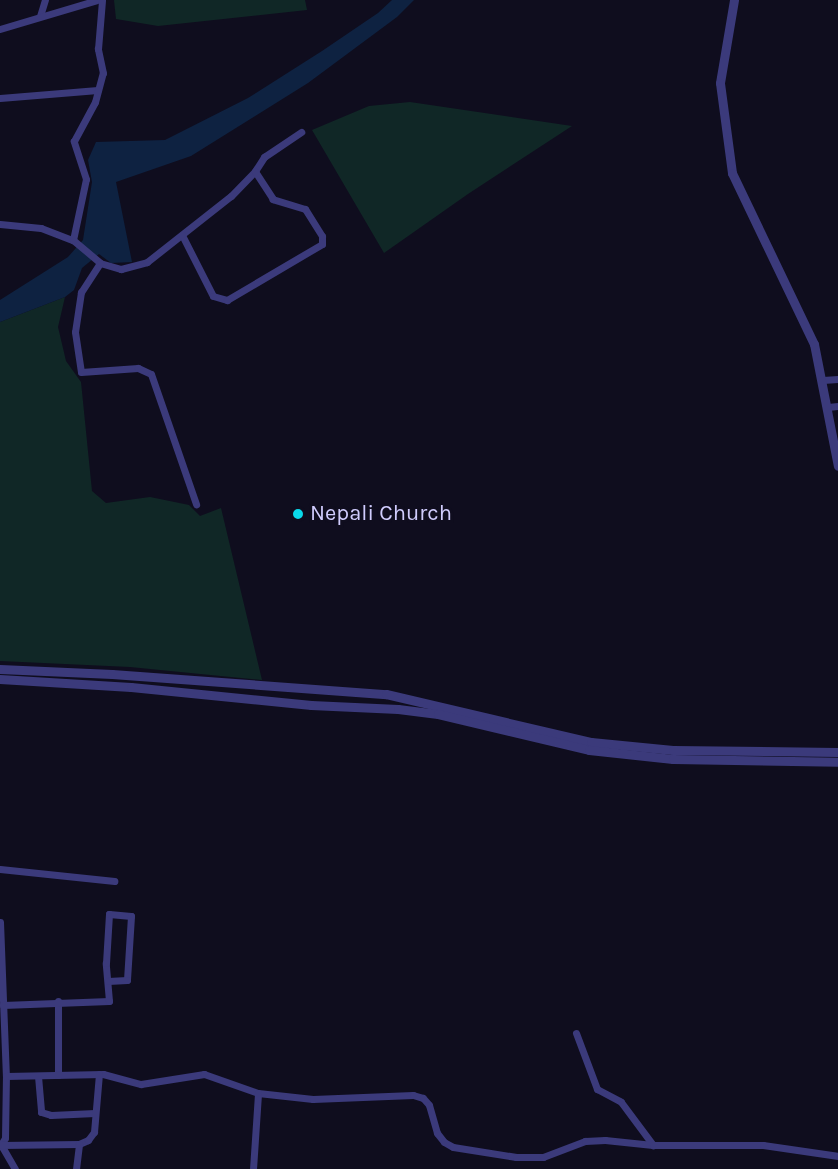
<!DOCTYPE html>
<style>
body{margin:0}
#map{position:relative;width:838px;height:1169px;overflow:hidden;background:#0f0d1e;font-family:Karla,sans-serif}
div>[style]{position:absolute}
.green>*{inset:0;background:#102726}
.water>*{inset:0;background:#0e2241}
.minor>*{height:7px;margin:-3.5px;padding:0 3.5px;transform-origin:3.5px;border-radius:3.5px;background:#3b3a7b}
.tertiary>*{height:9px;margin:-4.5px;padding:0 4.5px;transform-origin:4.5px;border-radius:4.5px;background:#3b3a7b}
.dots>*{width:16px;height:16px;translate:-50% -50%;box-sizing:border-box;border:3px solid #0f0d1e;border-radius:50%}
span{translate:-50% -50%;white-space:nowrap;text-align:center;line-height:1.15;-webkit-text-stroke:6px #0f0d1e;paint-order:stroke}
.poi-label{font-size:22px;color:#d0ccfd}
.left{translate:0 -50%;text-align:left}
</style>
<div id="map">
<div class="green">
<div style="clip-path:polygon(114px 0,305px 0,307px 10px,158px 26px,116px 19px)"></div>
<div style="clip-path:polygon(410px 102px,572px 126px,468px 194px,384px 253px,312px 130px,369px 106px)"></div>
<div style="clip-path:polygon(65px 297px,58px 327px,66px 361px,81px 382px,92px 491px,106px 503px,150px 497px,189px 505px,200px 516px,221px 508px,262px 680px,130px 667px,0 661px,0 322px)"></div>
</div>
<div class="water">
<div style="clip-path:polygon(392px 0,414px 0,397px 17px,308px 83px,191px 156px,116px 182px,132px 262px,111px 263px,99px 254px,82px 268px,74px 290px,65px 297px,0 322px,0 300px,68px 257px,83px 240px,92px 182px,88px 160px,96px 142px,165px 140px,248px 98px,322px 51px,378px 13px)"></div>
</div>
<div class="minor">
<div style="left:40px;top:16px;width:17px;rotate:-73deg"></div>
<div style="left:0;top:29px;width:101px;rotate:-16.6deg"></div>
<div style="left:0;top:98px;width:98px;rotate:-4.7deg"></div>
<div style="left:0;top:224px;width:41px;rotate:5.6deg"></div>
<div style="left:41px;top:228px;width:34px;rotate:21deg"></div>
<div style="left:73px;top:240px;width:35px;rotate:40deg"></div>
<div style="left:100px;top:263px;width:22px;rotate:16deg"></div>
<div style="left:121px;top:269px;width:27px;rotate:-15deg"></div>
<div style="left:147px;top:262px;width:107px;rotate:-38.2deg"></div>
<div style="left:231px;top:196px;width:35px;rotate:-46deg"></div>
<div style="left:255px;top:171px;width:17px;rotate:-57deg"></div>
<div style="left:264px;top:157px;width:45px;rotate:-34deg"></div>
<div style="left:182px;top:235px;width:68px;rotate:63.1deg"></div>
<div style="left:213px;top:296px;width:15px;rotate:16deg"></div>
<div style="left:227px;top:300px;width:110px;rotate:-30.5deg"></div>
<div style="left:322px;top:244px;width:8px;rotate:-90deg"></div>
<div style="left:322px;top:236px;width:32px;rotate:-122deg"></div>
<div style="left:305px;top:209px;width:34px;rotate:-163deg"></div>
<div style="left:273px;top:199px;width:33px;rotate:-123deg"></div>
<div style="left:73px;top:240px;width:62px;rotate:-78deg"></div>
<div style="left:86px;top:179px;width:40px;rotate:-108deg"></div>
<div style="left:74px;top:141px;width:44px;rotate:-61.7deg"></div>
<div style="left:95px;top:102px;width:30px;rotate:-75deg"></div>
<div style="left:103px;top:73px;width:25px;rotate:-102deg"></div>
<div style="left:98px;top:49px;width:49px;rotate:-85.3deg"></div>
<div style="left:100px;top:263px;width:35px;rotate:123deg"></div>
<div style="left:81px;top:292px;width:40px;rotate:98.5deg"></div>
<div style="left:75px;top:332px;width:40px;rotate:81.5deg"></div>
<div style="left:81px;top:372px;width:57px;rotate:-4deg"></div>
<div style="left:138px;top:368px;width:14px;rotate:25deg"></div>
<div style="left:151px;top:374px;width:138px;rotate:70.9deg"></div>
<div style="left:823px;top:380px;width:15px;rotate:-4deg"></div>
<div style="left:828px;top:407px;width:10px;rotate:-6deg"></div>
<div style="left:0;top:869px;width:115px;rotate:6deg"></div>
<div style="left:0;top:922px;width:154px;rotate:87.8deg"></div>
<div style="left:58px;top:1001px;width:74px;rotate:90deg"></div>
<div style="left:3px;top:1005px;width:106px;rotate:-2.2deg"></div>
<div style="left:109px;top:1001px;width:38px;rotate:-95deg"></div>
<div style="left:106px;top:963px;width:49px;rotate:-86.5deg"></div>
<div style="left:109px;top:914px;width:22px;rotate:5deg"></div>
<div style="left:131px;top:916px;width:64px;rotate:93.6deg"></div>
<div style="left:127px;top:980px;width:19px;rotate:177deg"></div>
<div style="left:576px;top:1033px;width:60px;rotate:69.4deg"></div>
<div style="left:597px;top:1089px;width:27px;rotate:28deg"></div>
<div style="left:621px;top:1102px;width:54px;rotate:53.3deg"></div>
<div style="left:38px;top:1076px;width:36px;rotate:85deg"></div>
<div style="left:41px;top:1112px;width:10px;rotate:17deg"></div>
<div style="left:51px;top:1115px;width:44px;rotate:-2.6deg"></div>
<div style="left:0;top:1146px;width:9px;rotate:-58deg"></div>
<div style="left:5px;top:1138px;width:62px;rotate:-89.1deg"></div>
<div style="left:6px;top:1076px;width:97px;rotate:-1.2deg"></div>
<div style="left:103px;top:1074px;width:39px;rotate:15deg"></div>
<div style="left:141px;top:1084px;width:64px;rotate:-9deg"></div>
<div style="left:204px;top:1074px;width:57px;rotate:19.4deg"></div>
<div style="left:258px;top:1093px;width:55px;rotate:6.2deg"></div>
<div style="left:313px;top:1099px;width:100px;rotate:-2.3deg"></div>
<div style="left:413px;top:1095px;width:10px;rotate:17deg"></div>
<div style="left:423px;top:1098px;width:9px;rotate:49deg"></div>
<div style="left:429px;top:1105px;width:29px;rotate:74deg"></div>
<div style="left:437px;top:1133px;width:11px;rotate:52deg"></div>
<div style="left:444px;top:1142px;width:10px;rotate:29deg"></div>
<div style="left:453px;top:1147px;width:64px;rotate:9deg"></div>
<div style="left:516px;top:1157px;width:27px"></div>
<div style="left:543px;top:1157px;width:45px;rotate:-20.9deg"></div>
<div style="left:585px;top:1141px;width:20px;rotate:-3deg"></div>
<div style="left:605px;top:1140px;width:48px;rotate:5.9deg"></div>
<div style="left:653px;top:1145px;width:110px"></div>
<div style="left:763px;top:1145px;width:76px;rotate:8.3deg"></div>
<div style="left:15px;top:1169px;width:28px;rotate:-120deg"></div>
<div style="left:1px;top:1145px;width:78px;rotate:-0.7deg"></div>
<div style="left:79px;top:1144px;width:10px;rotate:-24deg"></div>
<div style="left:88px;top:1140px;width:10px;rotate:-53deg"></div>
<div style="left:94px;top:1132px;width:58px;rotate:-85.1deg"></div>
<div style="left:76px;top:1169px;width:25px;rotate:-83deg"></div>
<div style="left:253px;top:1169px;width:76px;rotate:-86.2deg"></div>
</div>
<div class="tertiary">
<div style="left:734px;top:0;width:84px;rotate:99.6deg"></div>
<div style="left:720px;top:83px;width:91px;rotate:82.4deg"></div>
<div style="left:732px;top:173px;width:190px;rotate:64.4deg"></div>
<div style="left:814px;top:344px;width:124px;rotate:78.9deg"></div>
<div style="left:0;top:669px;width:112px;rotate:2.6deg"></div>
<div style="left:112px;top:674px;width:275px;rotate:4.2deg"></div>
<div style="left:386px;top:694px;width:211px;rotate:13.2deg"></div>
<div style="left:591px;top:742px;width:82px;rotate:5.6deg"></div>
<div style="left:673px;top:750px;width:165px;rotate:0.7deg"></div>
<div style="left:0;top:679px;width:131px;rotate:3.5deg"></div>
<div style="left:131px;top:687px;width:181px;rotate:5.7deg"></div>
<div style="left:311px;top:705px;width:87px;rotate:2.6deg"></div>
<div style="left:398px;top:709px;width:40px;rotate:7.1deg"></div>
<div style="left:438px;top:714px;width:155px;rotate:13.4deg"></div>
<div style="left:589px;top:750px;width:84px;rotate:6.1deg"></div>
<div style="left:673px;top:759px;width:165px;rotate:1deg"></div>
</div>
<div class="dots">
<div style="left:298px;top:514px;background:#0ad9ea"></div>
</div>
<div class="poi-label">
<span class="left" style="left:310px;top:514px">Nepali Church</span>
</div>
</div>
